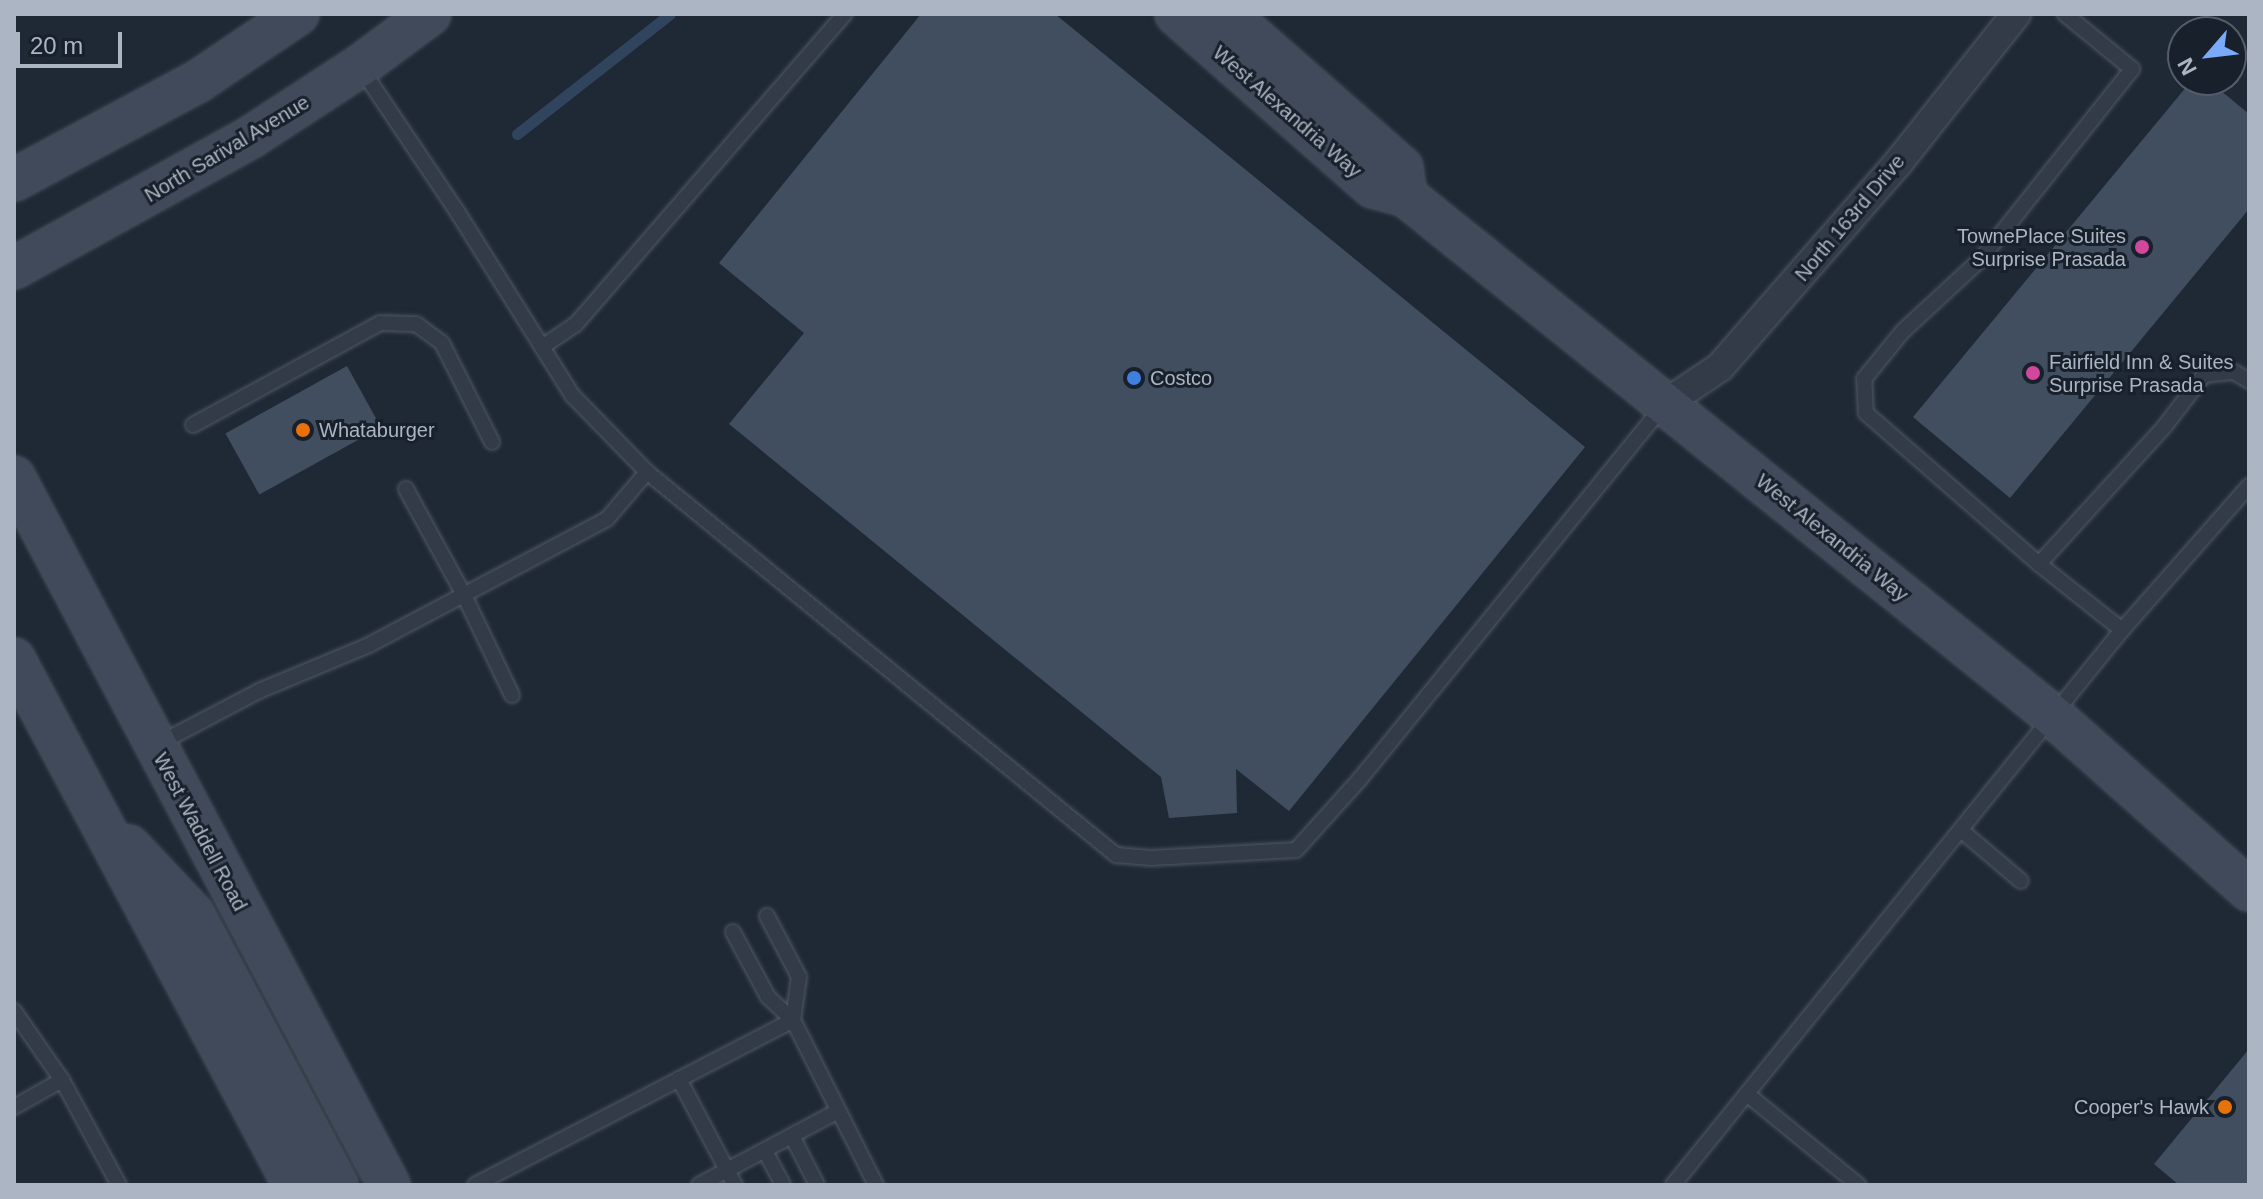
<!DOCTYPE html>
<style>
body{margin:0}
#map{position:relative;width:2263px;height:1199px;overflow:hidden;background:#1f2936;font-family:Helvetica,sans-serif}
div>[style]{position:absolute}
.stream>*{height:11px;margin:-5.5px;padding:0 5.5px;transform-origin:5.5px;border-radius:5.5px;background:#31445e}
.building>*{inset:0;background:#414e5f;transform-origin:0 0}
.roads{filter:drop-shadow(0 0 2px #505865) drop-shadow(0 0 2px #505865)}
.lane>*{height:14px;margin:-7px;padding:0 7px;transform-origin:7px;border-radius:7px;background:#323b47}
.street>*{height:28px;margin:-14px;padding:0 14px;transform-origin:14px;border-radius:14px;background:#323b47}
.secondary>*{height:40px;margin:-20px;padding:0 20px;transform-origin:20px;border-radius:20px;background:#404a5a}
.dots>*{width:22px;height:22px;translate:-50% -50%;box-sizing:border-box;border:4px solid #18202b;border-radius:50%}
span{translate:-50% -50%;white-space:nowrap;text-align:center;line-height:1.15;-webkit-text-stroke:6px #18202b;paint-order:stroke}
.street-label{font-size:20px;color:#acb5c4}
.poi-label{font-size:20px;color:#acb5c4}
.right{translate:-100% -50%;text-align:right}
.left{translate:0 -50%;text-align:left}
.frame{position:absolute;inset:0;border:16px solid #acb5c4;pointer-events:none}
.north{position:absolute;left:2167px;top:16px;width:80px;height:80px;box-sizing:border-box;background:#18202b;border:2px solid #535c68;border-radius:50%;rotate:242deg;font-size:22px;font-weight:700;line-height:32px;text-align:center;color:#acb5c4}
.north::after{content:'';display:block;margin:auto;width:28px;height:36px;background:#7aabfa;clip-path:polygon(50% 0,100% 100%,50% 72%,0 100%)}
.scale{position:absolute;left:16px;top:32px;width:106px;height:36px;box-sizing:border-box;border:4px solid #acb5c4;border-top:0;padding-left:10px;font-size:24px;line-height:28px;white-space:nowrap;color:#acb5c4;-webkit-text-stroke:6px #18202b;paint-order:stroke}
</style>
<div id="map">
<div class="stream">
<div style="left:517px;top:134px;width:194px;rotate:-38.1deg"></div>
</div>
<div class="building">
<div style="clip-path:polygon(921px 14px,1055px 14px,1585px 447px,1289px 811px,1236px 769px,1237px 813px,1169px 818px,1161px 777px,729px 424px,804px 333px,719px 263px)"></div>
<div style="clip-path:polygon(2192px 80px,2208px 80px,2249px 114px,2249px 209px,2010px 498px,1913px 417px)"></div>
<div style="left:347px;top:366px;width:70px;height:139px;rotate:61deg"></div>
<div style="clip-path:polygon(2249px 1049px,2249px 1185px,2179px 1185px,2154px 1164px)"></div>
</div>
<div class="roads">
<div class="lane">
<div style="left:360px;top:67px;width:176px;rotate:56.1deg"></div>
<div style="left:458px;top:213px;width:216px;rotate:57.9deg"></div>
<div style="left:573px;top:396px;width:106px;rotate:45.8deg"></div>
<div style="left:647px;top:472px;width:606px;rotate:39.24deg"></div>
<div style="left:1116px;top:855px;width:35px;rotate:5deg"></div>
<div style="left:1151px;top:858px;width:145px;rotate:-3.2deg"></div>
<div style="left:1296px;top:850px;width:96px;rotate:-48deg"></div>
<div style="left:1360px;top:779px;width:478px;rotate:-50.9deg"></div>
<div style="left:542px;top:347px;width:41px;rotate:-34.1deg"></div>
<div style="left:576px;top:324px;width:410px;rotate:-49.1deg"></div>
<div style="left:193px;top:425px;width:213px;rotate:-28.6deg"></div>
<div style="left:380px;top:323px;width:36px;rotate:2deg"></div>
<div style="left:416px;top:324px;width:32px;rotate:36deg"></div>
<div style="left:442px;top:343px;width:111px;rotate:63.2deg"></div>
<div style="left:406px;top:489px;width:121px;rotate:61.3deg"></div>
<div style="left:464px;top:595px;width:111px;rotate:64.4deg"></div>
<div style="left:2039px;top:564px;width:230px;rotate:-138.9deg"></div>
<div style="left:1866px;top:413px;width:34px;rotate:-93deg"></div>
<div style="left:1864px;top:379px;width:62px;rotate:-50.9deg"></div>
<div style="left:1903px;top:331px;width:106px;rotate:-42.7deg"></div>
<div style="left:1981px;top:259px;width:243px;rotate:-51.5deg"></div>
<div style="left:2132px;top:69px;width:87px;rotate:-140.6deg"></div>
<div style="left:2122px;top:630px;width:106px;rotate:-141.5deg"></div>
<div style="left:2039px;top:564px;width:185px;rotate:-47.6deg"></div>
<div style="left:2164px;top:427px;width:66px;rotate:-52.4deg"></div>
<div style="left:2204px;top:375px;width:30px;rotate:-6deg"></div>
<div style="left:2234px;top:372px;width:17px;rotate:31deg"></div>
<div style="left:158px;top:744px;width:116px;rotate:-27.7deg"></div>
<div style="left:261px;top:690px;width:117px;rotate:-22.6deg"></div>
<div style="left:369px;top:645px;width:269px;rotate:-27.9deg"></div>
<div style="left:607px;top:519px;width:62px;rotate:-49.6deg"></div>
<div style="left:1962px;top:831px;width:77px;rotate:40.3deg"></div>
<div style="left:767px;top:916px;width:69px;rotate:62.3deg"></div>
<div style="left:799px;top:977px;width:43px;rotate:97.9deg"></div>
<div style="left:733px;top:932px;width:74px;rotate:61.7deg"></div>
<div style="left:768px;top:997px;width:34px;rotate:43deg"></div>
<div style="left:793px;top:1020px;width:185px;rotate:63.3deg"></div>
<div style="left:14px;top:1011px;width:84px;rotate:55.2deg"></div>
<div style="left:62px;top:1080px;width:55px;rotate:150.6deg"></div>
<div style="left:679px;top:1079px;width:120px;rotate:62.2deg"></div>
<div style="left:62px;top:1080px;width:119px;rotate:61.5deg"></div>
<div style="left:1747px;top:1094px;width:144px;rotate:39.3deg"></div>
<div style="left:792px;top:1136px;width:55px;rotate:63deg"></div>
<div style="left:765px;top:1151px;width:38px;rotate:62deg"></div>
<div style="left:475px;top:1185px;width:358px;rotate:-27.4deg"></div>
<div style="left:699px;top:1185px;width:157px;rotate:-28deg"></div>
<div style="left:1673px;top:1185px;width:714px;rotate:-51.03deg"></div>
<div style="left:2122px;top:630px;width:192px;rotate:-48.6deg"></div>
</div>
<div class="street">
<div style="left:1665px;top:404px;width:66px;rotate:-33.9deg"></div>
<div style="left:1720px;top:367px;width:271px;rotate:-48.9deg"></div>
<div style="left:1898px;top:163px;width:190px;rotate:-51.6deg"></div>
</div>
<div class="secondary">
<div style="left:1176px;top:14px;width:262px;rotate:41.3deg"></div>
<div style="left:1373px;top:187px;width:34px;rotate:15deg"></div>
<div style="left:1406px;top:196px;width:830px;rotate:38.79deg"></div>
<div style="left:2053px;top:716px;width:262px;rotate:41.6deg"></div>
<div style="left:1227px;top:14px;width:233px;rotate:41.3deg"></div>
<div style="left:1402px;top:168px;width:28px;rotate:82deg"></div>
<div style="left:14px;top:180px;width:208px;rotate:-28.2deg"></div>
<div style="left:197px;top:82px;width:122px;rotate:-34deg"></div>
<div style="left:14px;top:268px;width:271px;rotate:-28.9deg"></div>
<div style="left:251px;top:137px;width:130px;rotate:-33.1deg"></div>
<div style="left:360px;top:66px;width:87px;rotate:-36.6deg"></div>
<div style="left:14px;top:477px;width:801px;rotate:62.09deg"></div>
<div style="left:14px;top:659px;width:596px;rotate:61.97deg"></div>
<div style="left:129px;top:846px;width:93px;rotate:46.7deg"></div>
<div style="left:193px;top:914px;width:307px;rotate:62deg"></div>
</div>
</div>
<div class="dots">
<div style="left:2142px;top:247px;background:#d1479c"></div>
<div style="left:2033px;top:373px;background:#d1479c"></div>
<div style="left:1134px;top:378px;background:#3f7fe0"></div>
<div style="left:303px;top:430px;background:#e8710a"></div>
<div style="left:2225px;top:1107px;background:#e8710a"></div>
</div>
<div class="street-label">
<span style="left:1287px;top:112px;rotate:41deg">West Alexandria Way</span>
<span style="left:227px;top:149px;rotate:-31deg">North Sarival Avenue</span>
<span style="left:1850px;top:218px;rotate:-50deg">North 163rd Drive</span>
<span style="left:1832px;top:538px;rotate:39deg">West Alexandria Way</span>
<span style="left:200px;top:832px;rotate:62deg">West Waddell Road</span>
</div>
<div class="poi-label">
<span class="right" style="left:2126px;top:248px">TownePlace Suites<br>Surprise Prasada</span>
<span class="left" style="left:2049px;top:374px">Fairfield Inn &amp; Suites<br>Surprise Prasada</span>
<span class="left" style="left:1150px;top:378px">Costco</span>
<span class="left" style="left:319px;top:430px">Whataburger</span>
<span class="right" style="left:2209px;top:1107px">Cooper's Hawk</span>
</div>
<div class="frame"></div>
<div class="north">N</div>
<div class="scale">20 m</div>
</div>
